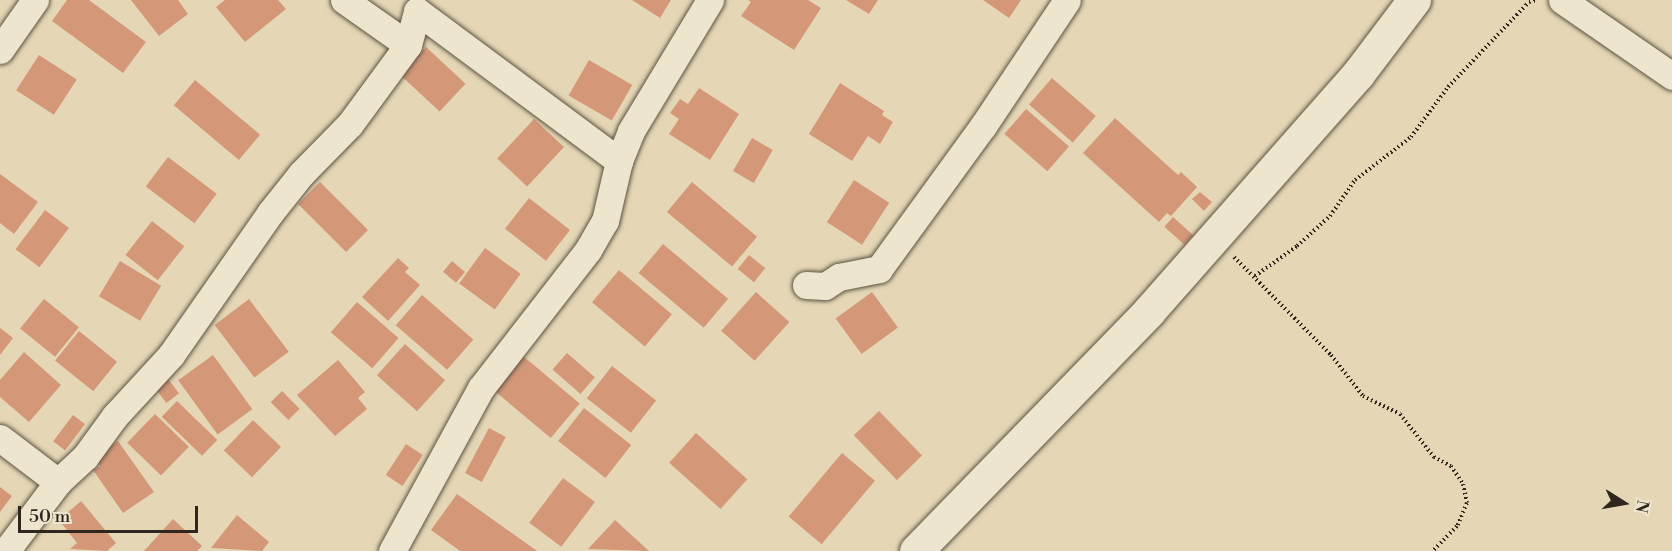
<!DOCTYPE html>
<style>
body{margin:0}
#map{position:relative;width:1672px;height:551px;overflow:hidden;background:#e5d7b5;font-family:"Libre Bodoni",serif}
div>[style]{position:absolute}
.building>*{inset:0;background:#d49879;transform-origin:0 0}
.path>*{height:4px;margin-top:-2px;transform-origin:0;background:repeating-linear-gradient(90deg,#2f271d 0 1.5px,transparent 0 4.5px)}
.roads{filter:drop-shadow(0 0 2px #5c5343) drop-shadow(0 0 2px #5c5343)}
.street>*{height:27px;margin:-13.5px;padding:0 13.5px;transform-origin:13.5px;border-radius:13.5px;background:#eee5cf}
.secondary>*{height:33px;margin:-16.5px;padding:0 16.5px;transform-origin:16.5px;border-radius:16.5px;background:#eee5cf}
span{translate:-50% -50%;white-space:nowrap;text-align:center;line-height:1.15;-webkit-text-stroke:4.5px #eee5cf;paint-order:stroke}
.north{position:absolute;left:1594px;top:473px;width:60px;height:60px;-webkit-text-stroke:4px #eee5cf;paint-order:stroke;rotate:101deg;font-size:16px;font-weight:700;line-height:24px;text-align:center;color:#2f271d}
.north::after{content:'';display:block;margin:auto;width:21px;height:27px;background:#2f271d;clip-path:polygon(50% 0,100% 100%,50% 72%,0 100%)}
.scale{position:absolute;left:18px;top:506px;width:180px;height:27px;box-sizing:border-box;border:3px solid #2f271d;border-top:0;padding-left:8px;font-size:18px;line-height:21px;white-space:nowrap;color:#2f271d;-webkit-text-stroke:4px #eee5cf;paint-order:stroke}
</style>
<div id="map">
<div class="building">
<div style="clip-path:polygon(67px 0,89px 0,146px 42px,123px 73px,52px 21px)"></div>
<div style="clip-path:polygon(131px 0,178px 0,188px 14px,159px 36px)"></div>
<div style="clip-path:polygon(225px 0,278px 0,286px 9px,245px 42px,216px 7px)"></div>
<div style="clip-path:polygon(632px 0,671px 0,660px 18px)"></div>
<div style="clip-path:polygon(748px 0,808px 0,821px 8px,794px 50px,741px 16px,751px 2px)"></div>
<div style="clip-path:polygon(846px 0,878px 0,869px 14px)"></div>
<div style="clip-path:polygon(983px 0,1021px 0,1009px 18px)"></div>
<div style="left:426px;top:47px;width:54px;height:38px;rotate:43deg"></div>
<div style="left:39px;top:55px;width:45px;height:42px;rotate:33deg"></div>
<div style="left:589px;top:60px;width:50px;height:41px;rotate:30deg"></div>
<div style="left:1052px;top:78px;width:58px;height:35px;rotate:41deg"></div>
<div style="left:195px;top:80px;width:85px;height:33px;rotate:40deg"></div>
<div style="clip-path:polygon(840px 83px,884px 111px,882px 115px,893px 122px,880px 144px,868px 136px,852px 161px,809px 134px)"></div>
<div style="clip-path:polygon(699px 88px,739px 114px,710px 160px,669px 134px,679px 119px,670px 113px,680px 99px,688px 104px)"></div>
<div style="left:1026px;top:109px;width:57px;height:33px;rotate:41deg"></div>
<div style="clip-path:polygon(1115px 118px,1178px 175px,1181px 172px,1197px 187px,1171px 216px,1167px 213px,1159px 222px,1083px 153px)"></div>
<div style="left:534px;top:119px;width:41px;height:54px;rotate:43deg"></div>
<div style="left:752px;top:138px;width:24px;height:38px;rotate:30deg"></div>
<div style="left:168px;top:157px;width:61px;height:37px;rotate:37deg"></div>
<div style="clip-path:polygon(0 174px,38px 202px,14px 234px,0 223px)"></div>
<div style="left:854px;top:180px;width:42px;height:50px;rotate:33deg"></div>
<div style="left:320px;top:182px;width:68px;height:31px;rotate:45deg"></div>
<div style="left:692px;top:182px;width:85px;height:39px;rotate:40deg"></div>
<div style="clip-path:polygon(1200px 192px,1212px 202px,1204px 211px,1192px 199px)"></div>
<div style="left:529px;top:198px;width:52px;height:39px;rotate:38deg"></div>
<div style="left:45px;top:210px;width:30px;height:49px;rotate:37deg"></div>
<div style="left:1173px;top:217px;width:27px;height:13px;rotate:42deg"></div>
<div style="left:152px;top:221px;width:41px;height:43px;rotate:38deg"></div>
<div style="left:663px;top:244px;width:85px;height:38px;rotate:40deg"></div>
<div style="left:485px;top:248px;width:44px;height:44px;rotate:36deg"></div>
<div style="left:749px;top:255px;width:21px;height:18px;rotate:39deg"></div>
<div style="clip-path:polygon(398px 258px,409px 268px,405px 272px,420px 285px,388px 321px,362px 297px)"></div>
<div style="left:120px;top:261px;width:48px;height:41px;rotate:31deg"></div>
<div style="left:452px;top:261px;width:17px;height:14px;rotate:40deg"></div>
<div style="left:619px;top:270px;width:69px;height:42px;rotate:40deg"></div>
<div style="left:756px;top:292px;width:45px;height:52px;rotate:42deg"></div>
<div style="left:872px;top:292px;width:44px;height:45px;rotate:54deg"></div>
<div style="left:422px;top:295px;width:68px;height:40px;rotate:41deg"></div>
<div style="left:44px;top:299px;width:45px;height:38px;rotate:39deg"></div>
<div style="left:249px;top:299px;width:66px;height:43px;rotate:53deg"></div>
<div style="left:357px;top:302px;width:55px;height:40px;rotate:41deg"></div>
<div style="clip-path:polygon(0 328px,13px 338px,0 355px)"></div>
<div style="left:79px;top:331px;width:49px;height:38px;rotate:39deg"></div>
<div style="left:405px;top:344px;width:54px;height:42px;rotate:42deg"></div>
<div style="clip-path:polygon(24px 352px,61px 385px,29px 422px,0 397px,0 380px)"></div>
<div style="left:567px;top:353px;width:37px;height:22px;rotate:41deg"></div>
<div style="left:213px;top:355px;width:67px;height:43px;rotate:54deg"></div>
<div style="left:523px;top:356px;width:74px;height:45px;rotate:40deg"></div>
<div style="clip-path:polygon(338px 360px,365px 392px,358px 398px,367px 409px,335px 436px,297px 395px)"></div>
<div style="left:612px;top:366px;width:56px;height:41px;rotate:38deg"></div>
<div style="left:168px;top:379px;width:18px;height:16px;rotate:52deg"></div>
<div style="left:282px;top:391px;width:25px;height:16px;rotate:45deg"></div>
<div style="left:177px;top:401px;width:56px;height:22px;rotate:44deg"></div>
<div style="left:584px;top:408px;width:60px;height:42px;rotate:38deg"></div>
<div style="left:879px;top:411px;width:62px;height:35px;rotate:46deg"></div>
<div style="left:155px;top:414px;width:47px;height:40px;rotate:44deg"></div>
<div style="left:73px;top:415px;width:15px;height:33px;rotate:37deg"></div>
<div style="left:253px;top:420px;width:39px;height:42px;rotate:44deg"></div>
<div style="left:489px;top:428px;width:19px;height:51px;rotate:28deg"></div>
<div style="left:696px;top:433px;width:69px;height:40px;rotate:42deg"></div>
<div style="clip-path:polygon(118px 441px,154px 492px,123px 513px,93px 470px,100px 466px,94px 457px)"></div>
<div style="left:406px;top:444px;width:20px;height:37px;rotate:33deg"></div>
<div style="left:842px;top:453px;width:43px;height:83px;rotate:40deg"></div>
<div style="left:563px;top:478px;width:40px;height:56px;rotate:37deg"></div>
<div style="clip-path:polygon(0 487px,12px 496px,0 512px)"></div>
<div style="clip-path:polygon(457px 494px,537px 551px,460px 551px,431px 530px)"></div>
<div style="clip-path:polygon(81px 501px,116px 543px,107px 551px,70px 549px,77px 543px,59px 520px)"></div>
<div style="clip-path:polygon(237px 515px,269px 542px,262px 551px,211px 548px)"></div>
<div style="clip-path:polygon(173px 519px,202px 546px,197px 551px,144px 551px)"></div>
<div style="clip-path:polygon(615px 520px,649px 551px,588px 549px)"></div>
</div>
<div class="path">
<div style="left:1234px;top:257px;width:138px;rotate:45.3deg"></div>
<div style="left:1331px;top:355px;width:52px;rotate:52deg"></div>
<div style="left:1363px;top:396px;width:41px;rotate:25.9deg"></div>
<div style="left:1400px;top:414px;width:55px;rotate:51.7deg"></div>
<div style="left:1434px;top:457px;width:19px;rotate:28deg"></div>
<div style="left:1451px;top:466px;width:22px;rotate:56deg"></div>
<div style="left:1463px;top:484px;width:19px;rotate:78deg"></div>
<div style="left:1467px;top:503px;width:25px;rotate:113deg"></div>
<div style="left:1457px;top:526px;width:35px;rotate:134deg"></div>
<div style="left:1255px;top:276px;width:52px;rotate:-35.5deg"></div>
<div style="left:1297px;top:246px;width:45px;rotate:-42.3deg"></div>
<div style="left:1330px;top:216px;width:44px;rotate:-55.2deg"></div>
<div style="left:1355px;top:180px;width:71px;rotate:-37.5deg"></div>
<div style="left:1411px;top:137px;width:62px;rotate:-53.5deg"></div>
<div style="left:1448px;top:87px;width:117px;rotate:-46.4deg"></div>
<div style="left:1529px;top:2px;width:8px;rotate:-14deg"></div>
</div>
<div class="roads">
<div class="street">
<div style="left:344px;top:0;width:78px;rotate:35.1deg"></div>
<div style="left:408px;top:45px;width:35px;rotate:-75deg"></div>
<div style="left:417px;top:11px;width:252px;rotate:36.6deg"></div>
<div style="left:1562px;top:0;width:134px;rotate:34.6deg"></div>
<div style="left:0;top:50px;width:61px;rotate:-55deg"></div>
<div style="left:806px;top:285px;width:19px;rotate:3deg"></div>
<div style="left:825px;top:286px;width:17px;rotate:-33deg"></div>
<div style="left:839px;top:277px;width:41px;rotate:-11.3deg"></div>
<div style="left:879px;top:269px;width:177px;rotate:-54deg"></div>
<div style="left:983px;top:126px;width:151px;rotate:-56.3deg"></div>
<div style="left:0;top:438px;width:73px;rotate:37.2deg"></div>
<div style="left:6px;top:551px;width:86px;rotate:-53deg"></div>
<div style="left:58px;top:482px;width:37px;rotate:-43deg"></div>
<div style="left:85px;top:457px;width:51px;rotate:-53.8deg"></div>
<div style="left:115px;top:416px;width:83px;rotate:-47.4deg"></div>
<div style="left:171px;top:355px;width:173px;rotate:-55.1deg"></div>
<div style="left:270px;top:213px;width:50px;rotate:-51.5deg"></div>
<div style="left:301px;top:174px;width:70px;rotate:-45.6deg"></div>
<div style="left:350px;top:124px;width:98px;rotate:-53.7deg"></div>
<div style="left:392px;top:551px;width:186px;rotate:-61.4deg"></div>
<div style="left:481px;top:388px;width:175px;rotate:-52.2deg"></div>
<div style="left:588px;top:250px;width:34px;rotate:-60deg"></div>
<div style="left:605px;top:221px;width:62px;rotate:-76.9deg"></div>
<div style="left:619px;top:161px;width:32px;rotate:-68deg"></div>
<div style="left:631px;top:131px;width:153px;rotate:-58.9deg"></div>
</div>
<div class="secondary">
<div style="left:916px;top:551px;width:334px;rotate:-45.8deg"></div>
<div style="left:1149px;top:311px;width:316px;rotate:-48.6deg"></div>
<div style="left:1358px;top:74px;width:93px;rotate:-52.9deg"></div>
</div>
</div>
<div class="north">N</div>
<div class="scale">50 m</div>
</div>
